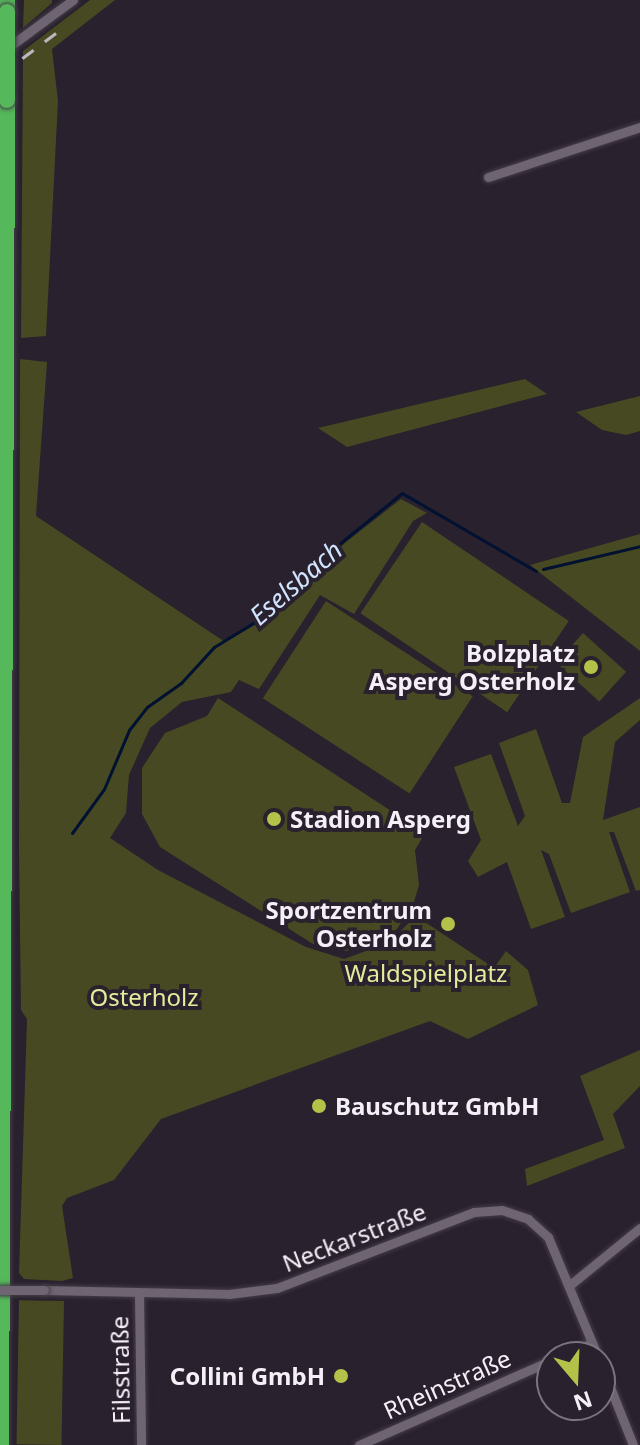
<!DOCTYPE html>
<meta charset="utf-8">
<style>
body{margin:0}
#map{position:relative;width:640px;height:1445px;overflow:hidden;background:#29212d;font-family:"Noto Sans",sans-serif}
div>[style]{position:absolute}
.green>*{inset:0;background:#464921;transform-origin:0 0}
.stream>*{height:3px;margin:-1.5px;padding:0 1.5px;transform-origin:1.5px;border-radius:1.5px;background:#001131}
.roads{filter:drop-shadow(0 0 2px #433d47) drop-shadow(0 0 2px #433d47)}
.minor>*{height:9px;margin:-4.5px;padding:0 4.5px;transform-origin:4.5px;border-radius:4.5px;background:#6e6472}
.motorway>*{height:16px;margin:-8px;padding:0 8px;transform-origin:8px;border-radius:8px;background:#55b85a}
.rail>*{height:3px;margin-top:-1.5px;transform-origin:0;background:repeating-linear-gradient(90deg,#bbb6bf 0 14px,transparent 0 28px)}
.bridges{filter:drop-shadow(0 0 2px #433d47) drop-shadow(0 0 2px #433d47)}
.minor-bridge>*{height:9px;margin:-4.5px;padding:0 4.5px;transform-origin:4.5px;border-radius:4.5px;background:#6e6472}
.motorway-bridge>*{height:16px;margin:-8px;padding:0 8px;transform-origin:8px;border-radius:8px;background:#55b85a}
.dots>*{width:22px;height:22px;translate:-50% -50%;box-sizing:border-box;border:4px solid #29212d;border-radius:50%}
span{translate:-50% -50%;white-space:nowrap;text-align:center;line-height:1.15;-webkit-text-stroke:8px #29212d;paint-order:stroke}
.poi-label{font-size:24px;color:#f5f0f8;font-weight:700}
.right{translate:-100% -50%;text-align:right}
.left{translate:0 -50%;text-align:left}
.park-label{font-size:24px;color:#e4eb9b}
.street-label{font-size:24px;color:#f5f0f8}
.water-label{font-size:26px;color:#d1e4fe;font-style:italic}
.north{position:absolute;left:536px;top:1341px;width:80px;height:80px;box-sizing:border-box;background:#29212d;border:2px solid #7b747e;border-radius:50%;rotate:161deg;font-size:22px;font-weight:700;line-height:32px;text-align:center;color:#f5f0f8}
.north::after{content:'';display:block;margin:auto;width:28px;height:36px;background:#b5c249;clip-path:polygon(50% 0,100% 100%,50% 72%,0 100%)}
</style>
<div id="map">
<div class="green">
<div style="clip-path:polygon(24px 0,52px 0,52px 3px,23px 28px)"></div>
<div style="clip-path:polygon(90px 0,115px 0,52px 49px,58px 101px,46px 336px,21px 338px,23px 51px)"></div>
<div style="clip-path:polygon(20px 359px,47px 362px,36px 516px,225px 642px,265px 619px,346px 542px,401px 499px,427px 513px,413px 521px,354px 614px,320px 595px,259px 689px,239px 680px,231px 692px,182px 702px,150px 728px,129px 775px,126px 813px,110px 838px,158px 870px,306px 947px,344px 959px,388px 943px,416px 916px,494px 968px,506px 951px,528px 970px,538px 1005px,468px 1039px,430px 1021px,161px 1119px,114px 1180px,67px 1198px,62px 1206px,73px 1278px,62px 1281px,24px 1279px,19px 1273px,27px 1019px,21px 1010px,19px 851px)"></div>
<div style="clip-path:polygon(525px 379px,547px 394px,347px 447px,318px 428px)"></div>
<div style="clip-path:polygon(640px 396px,640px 431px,626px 435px,602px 430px,576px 412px)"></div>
<div style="left:422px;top:522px;width:177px;height:110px;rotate:34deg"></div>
<div style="clip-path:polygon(640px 534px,640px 651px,530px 565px)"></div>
<div style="left:326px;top:601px;width:175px;height:116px;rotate:33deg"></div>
<div style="left:583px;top:633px;width:58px;height:40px;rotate:42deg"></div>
<div style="clip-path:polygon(218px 698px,425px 833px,415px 850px,419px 885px,414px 902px,397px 929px,381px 941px,346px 951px,313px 944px,160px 847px,142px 814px,142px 768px,165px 733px,207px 716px)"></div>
<div style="clip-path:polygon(640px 698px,640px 720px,615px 742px,603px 820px,640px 807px,640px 890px,636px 891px,614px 832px,609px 832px,630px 892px,571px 913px,549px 854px,541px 850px,565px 917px,531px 929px,507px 862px,478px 877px,468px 861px,481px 840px,454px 767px,491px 754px,518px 826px,525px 816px,499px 743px,536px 729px,562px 803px,570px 803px,583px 737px)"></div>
<div style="clip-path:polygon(640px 1050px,640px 1086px,613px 1114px,625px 1148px,527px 1186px,525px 1169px,604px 1140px,580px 1076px)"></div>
<div style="left:64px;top:1301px;width:144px;height:45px;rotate:91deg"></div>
</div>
<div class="stream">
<div style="left:543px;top:569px;width:100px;rotate:-13.3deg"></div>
<div style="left:72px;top:833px;width:54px;rotate:-54deg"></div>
<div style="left:104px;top:789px;width:64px;rotate:-67deg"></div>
<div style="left:129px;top:730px;width:29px;rotate:-52deg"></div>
<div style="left:147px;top:707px;width:42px;rotate:-35.2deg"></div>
<div style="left:181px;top:683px;width:49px;rotate:-47.5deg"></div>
<div style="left:214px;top:647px;width:57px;rotate:-31.5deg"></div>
<div style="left:263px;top:617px;width:46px;rotate:-40.6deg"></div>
<div style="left:298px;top:587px;width:12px;rotate:-76deg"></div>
<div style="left:301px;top:575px;width:130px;rotate:-39.1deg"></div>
<div style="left:402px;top:493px;width:155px;rotate:30.2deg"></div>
</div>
<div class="roads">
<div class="minor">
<div style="left:6px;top:49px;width:83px;rotate:-36.2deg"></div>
<div style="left:488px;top:177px;width:160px;rotate:-18.2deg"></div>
<div style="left:570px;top:1285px;width:90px;rotate:-39.2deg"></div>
<div style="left:44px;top:1290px;width:185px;rotate:1.2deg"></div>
<div style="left:229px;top:1294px;width:48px;rotate:-7.1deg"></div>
<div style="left:277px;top:1288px;width:211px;rotate:-21.1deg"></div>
<div style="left:474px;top:1212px;width:28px;rotate:-4deg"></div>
<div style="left:502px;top:1210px;width:28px;rotate:19deg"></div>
<div style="left:528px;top:1219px;width:27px;rotate:42deg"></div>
<div style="left:548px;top:1237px;width:130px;rotate:67.4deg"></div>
<div style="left:139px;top:1294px;width:151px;rotate:89.2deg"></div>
<div style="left:560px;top:1357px;width:35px;rotate:-24deg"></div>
<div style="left:600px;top:1362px;width:89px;rotate:68.3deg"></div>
<div style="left:359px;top:1445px;width:211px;rotate:-23.8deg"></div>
</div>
<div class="motorway">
<div style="left:7px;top:0;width:12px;rotate:90deg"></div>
<div style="left:1px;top:1445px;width:1345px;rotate:-89.74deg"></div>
</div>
</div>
<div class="rail">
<div style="left:0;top:75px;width:75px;rotate:-36.9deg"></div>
</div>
<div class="bridges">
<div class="minor-bridge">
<div style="left:0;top:1290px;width:44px"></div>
</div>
<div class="motorway-bridge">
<div style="left:7px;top:100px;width:88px;rotate:-90deg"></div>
</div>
</div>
<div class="dots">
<div style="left:591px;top:667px;background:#b5c249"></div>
<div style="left:274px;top:819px;background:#b5c249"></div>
<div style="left:448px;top:924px;background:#b5c249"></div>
<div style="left:319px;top:1106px;background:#b5c249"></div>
<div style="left:341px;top:1376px;background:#b5c249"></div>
</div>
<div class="poi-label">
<span class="right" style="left:575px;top:667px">Bolzplatz<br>Asperg Osterholz</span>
<span class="left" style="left:290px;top:819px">Stadion Asperg</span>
<span class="right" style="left:432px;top:924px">Sportzentrum<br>Osterholz</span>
<span class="left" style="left:335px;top:1106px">Bauschutz GmbH</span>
<span class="right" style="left:325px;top:1376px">Collini GmbH</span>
</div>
<div class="park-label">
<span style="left:426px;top:973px">Waldspielplatz</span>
<span style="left:144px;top:997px">Osterholz</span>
</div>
<div class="street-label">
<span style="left:354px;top:1237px;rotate:-21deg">Neckarstraße</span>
<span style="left:120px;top:1370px;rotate:-91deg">Filsstraße</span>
<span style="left:447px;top:1384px;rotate:-24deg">Rheinstraße</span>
</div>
<div class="water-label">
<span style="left:296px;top:583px;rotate:-41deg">Eselsbach</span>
</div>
<div class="north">N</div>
</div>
